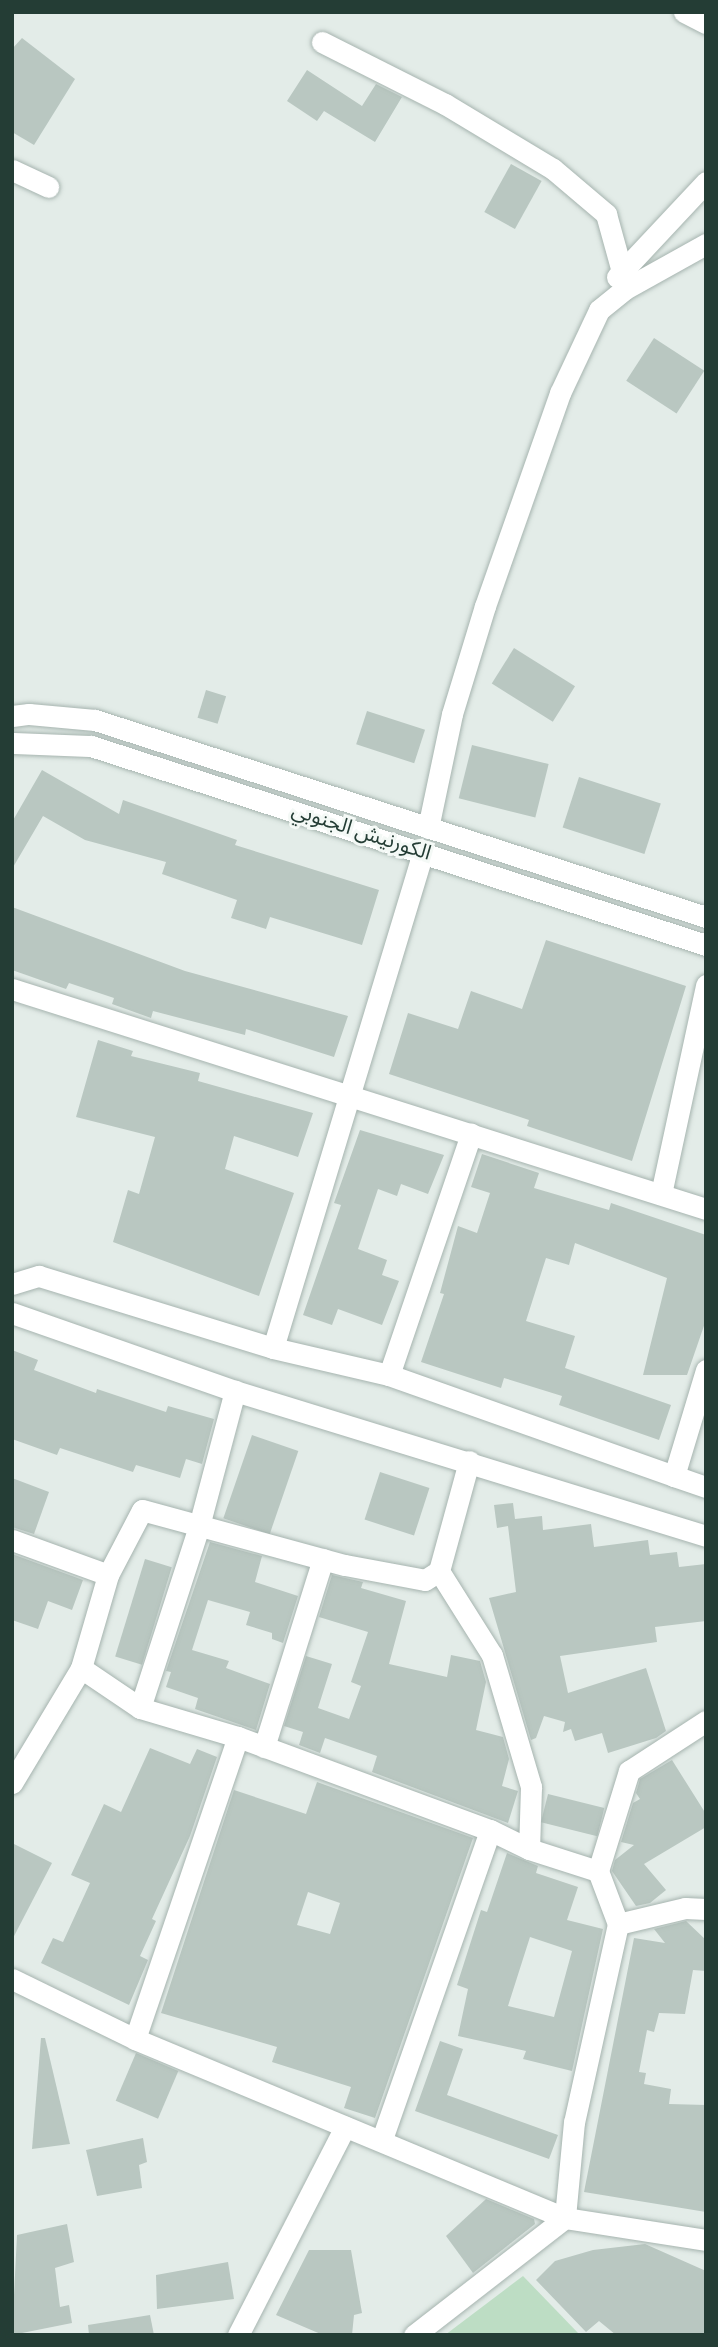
<!DOCTYPE html>
<meta charset="utf-8">
<style>
body{margin:0}
#map{position:relative;width:718px;height:2347px;overflow:hidden;background:#e3ece8;font-family:Overpass,"Noto Sans Arabic",sans-serif}
div>[style]{position:absolute}
.green>*{inset:0;background:#bdddc4}
.building>*{inset:0;background:#b9c7c1;transform-origin:0 0}
.roads{filter:drop-shadow(0 0 2px #a6b4af) drop-shadow(0 0 2px #a6b4af)}
.minor>*{height:21px;margin:-10.5px;padding:0 10.5px;transform-origin:10.5px;border-radius:10.5px;background:#fff}
.secondary>*{height:21px;margin:-10.5px;padding:0 10.5px;transform-origin:10.5px;border-radius:10.5px;background:#fff}
span{translate:-50% -50%;white-space:nowrap;text-align:center;line-height:1.15;-webkit-text-stroke:6px #f4f9f6;paint-order:stroke}
.street-label{font-size:21px;color:#243d35}
.frame{position:absolute;inset:0;border:14px solid #243d35;pointer-events:none}
</style>
<div id="map">
<div class="green">
<div style="clip-path:polygon(523px 2276px,580px 2335px,445px 2335px)"></div>
</div>
<div class="building">
<div style="clip-path:polygon(22px 38px,75px 79px,34px 145px,12px 132px,12px 49px)"></div>
<div style="clip-path:polygon(307px 70px,362px 106px,376px 84px,402px 97px,375px 142px,324px 111px,317px 121px,287px 101px)"></div>
<div style="left:511px;top:164px;width:35px;height:55px;rotate:29deg"></div>
<div style="left:654px;top:338px;width:60px;height:51px;rotate:33deg"></div>
<div style="left:514px;top:648px;width:72px;height:42px;rotate:32deg"></div>
<div style="left:206px;top:690px;width:21px;height:29px;rotate:17deg"></div>
<div style="left:367px;top:711px;width:61px;height:35px;rotate:18deg"></div>
<div style="left:472px;top:745px;width:79px;height:55px;rotate:14deg"></div>
<div style="clip-path:polygon(42px 770px,119px 814px,123px 800px,237px 840px,235px 845px,379px 890px,362px 945px,270px 917px,266px 929px,231px 918px,237px 900px,162px 874px,166px 862px,85px 840px,43px 816px,12px 869px,12px 822px)"></div>
<div style="left:579px;top:777px;width:86px;height:53px;rotate:18deg"></div>
<div style="clip-path:polygon(12px 907px,185px 971px,348px 1016px,334px 1057px,246px 1029px,245px 1035px,153px 1011px,151px 1018px,112px 1004px,114px 998px,69px 983px,66px 989px,12px 970px)"></div>
<div style="clip-path:polygon(546px 940px,686px 986px,632px 1161px,527px 1126px,529px 1120px,389px 1074px,408px 1013px,458px 1029px,471px 991px,522px 1009px)"></div>
<div style="clip-path:polygon(98px 1040px,133px 1051px,131px 1056px,200px 1073px,198px 1081px,313px 1113px,298px 1157px,234px 1136px,225px 1169px,294px 1193px,259px 1296px,113px 1242px,128px 1190px,139px 1194px,155px 1137px,76px 1117px)"></div>
<div style="clip-path:polygon(360px 1130px,444px 1155px,428px 1194px,401px 1184px,397px 1196px,378px 1189px,358px 1249px,387px 1260px,382px 1275px,399px 1281px,382px 1325px,338px 1309px,332px 1325px,303px 1315px,341px 1205px,334px 1203px)"></div>
<div style="clip-path:polygon(482px 1154px,539px 1173px,534px 1188px,609px 1210px,611px 1203px,706px 1235px,706px 1320px,687px 1375px,643px 1375px,667px 1278px,575px 1243px,569px 1265px,546px 1258px,526px 1321px,575px 1336px,565px 1368px,671px 1405px,659px 1440px,559px 1405px,562px 1396px,504px 1378px,501px 1388px,421px 1362px,444px 1294px,440px 1293px,458px 1226px,477px 1233px,490px 1193px,471px 1187px)"></div>
<div style="clip-path:polygon(12px 1350px,38px 1360px,34px 1370px,96px 1393px,97px 1389px,166px 1412px,168px 1406px,214px 1419px,202px 1464px,186px 1459px,180px 1478px,136px 1465px,133px 1472px,60px 1448px,57px 1455px,12px 1439px)"></div>
<div style="left:252px;top:1435px;width:49px;height:88px;rotate:19deg"></div>
<div style="left:380px;top:1472px;width:52px;height:50px;rotate:18deg"></div>
<div style="clip-path:polygon(12px 1478px,49px 1492px,34px 1534px,12px 1527px)"></div>
<div style="clip-path:polygon(513px 1503px,515px 1519px,542px 1516px,543px 1530px,591px 1524px,594px 1547px,648px 1540px,650px 1555px,677px 1552px,679px 1567px,706px 1564px,706px 1621px,655px 1627px,657px 1642px,560px 1656px,568px 1693px,646px 1668px,666px 1731px,656px 1738px,608px 1753px,602px 1733px,575px 1741px,571px 1729px,563px 1732px,565px 1722px,544px 1716px,536px 1738px,531px 1740px,489px 1598px,516px 1592px,508px 1526px,497px 1528px,494px 1505px)"></div>
<div style="clip-path:polygon(210px 1542px,262px 1556px,255px 1582px,298px 1596px,283px 1643px,272px 1639px,272px 1633px,246px 1625px,250px 1612px,208px 1600px,192px 1650px,229px 1661px,226px 1668px,270px 1684px,256px 1730px,195px 1709px,198px 1698px,166px 1687px,171px 1672px,166px 1671px)"></div>
<div style="clip-path:polygon(12px 1554px,83px 1580px,72px 1610px,48px 1601px,38px 1629px,12px 1620px)"></div>
<div style="left:145px;top:1559px;width:28px;height:102px;rotate:17deg"></div>
<div style="clip-path:polygon(332px 1575px,363px 1582px,361px 1588px,406px 1601px,389px 1664px,447px 1677px,451px 1655px,480px 1661px,486px 1682px,476px 1730px,503px 1737px,509px 1759px,502px 1786px,518px 1791px,508px 1823px,372px 1772px,377px 1756px,325px 1738px,320px 1753px,299px 1745px,303px 1732px,284px 1726px,306px 1656px,332px 1664px,318px 1708px,349px 1719px,361px 1686px,351px 1682px,368px 1632px,319px 1617px)"></div>
<div style="clip-path:polygon(150px 1748px,190px 1764px,197px 1749px,217px 1757px,190px 1836px,152px 1919px,156px 1921px,140px 1956px,148px 1960px,129px 2005px,41px 1963px,53px 1938px,63px 1942px,90px 1883px,71px 1875px,104px 1804px,121px 1812px)"></div>
<div style="clip-path:polygon(672px 1760px,706px 1814px,706px 1827px,644px 1864px,666px 1890px,650px 1903px,636px 1906px,612px 1871px,615px 1860px,634px 1845px,621px 1842px,633px 1803px,640px 1799px,636px 1793px,640px 1779px)"></div>
<div style="clip-path:polygon(evenodd,317px 1782px,473px 1838px,375px 2118px,344px 2108px,351px 2087px,272px 2062px,277px 2047px,161px 2013px,234px 1790px,306px 1814px,317px 1782px,308px 1892px,340px 1903px,330px 1934px,297px 1925px,308px 1892px)"></div>
<div style="left:548px;top:1794px;width:58px;height:29px;rotate:14deg"></div>
<div style="clip-path:polygon(12px 1843px,52px 1863px,12px 1940px)"></div>
<div style="clip-path:polygon(evenodd,507px 1853px,538px 1866px,536px 1873px,578px 1887px,567px 1920px,603px 1929px,572px 2071px,523px 2059px,526px 2051px,458px 2036px,468px 1989px,457px 1985px,481px 1910px,487px 1912px,507px 1853px,530px 1937px,572px 1951px,554px 2017px,508px 2006px,530px 1937px)"></div>
<div style="clip-path:polygon(686px 1921px,706px 1940px,706px 1971px,693px 1970px,685px 2014px,659px 2013px,654px 2032px,647px 2030px,639px 2072px,646px 2073px,644px 2084px,671px 2089px,669px 2104px,706px 2105px,706px 2212px,584px 2192px,634px 1938px,665px 1943px,654px 1929px)"></div>
<div style="clip-path:polygon(41px 2038px,45px 2038px,70px 2144px,32px 2149px)"></div>
<div style="clip-path:polygon(440px 2041px,463px 2049px,447px 2095px,558px 2135px,549px 2159px,415px 2111px)"></div>
<div style="left:136px;top:2053px;width:46px;height:52px;rotate:23deg"></div>
<div style="clip-path:polygon(143px 2138px,147px 2162px,139px 2165px,142px 2188px,97px 2196px,86px 2150px)"></div>
<div style="clip-path:polygon(486px 2199px,534px 2219px,535px 2224px,473px 2273px,446px 2236px)"></div>
<div style="clip-path:polygon(67px 2224px,74px 2262px,55px 2268px,60px 2307px,69px 2305px,72px 2323px,12px 2335px,17px 2235px)"></div>
<div style="clip-path:polygon(645px 2244px,706px 2271px,706px 2335px,616px 2335px,599px 2321px,586px 2332px,536px 2280px,555px 2261px,593px 2250px)"></div>
<div style="clip-path:polygon(309px 2250px,351px 2250px,362px 2313px,354px 2315px,352px 2335px,323px 2335px,276px 2315px)"></div>
<div style="clip-path:polygon(228px 2262px,234px 2299px,157px 2309px,156px 2275px)"></div>
<div style="clip-path:polygon(150px 2315px,154px 2335px,89px 2335px,88px 2325px)"></div>
</div>
<div class="roads">
<div class="minor">
<div style="left:684px;top:12px;width:25px;rotate:27deg"></div>
<div style="left:322px;top:42px;width:138px;rotate:26.8deg"></div>
<div style="left:445px;top:104px;width:126px;rotate:31deg"></div>
<div style="left:553px;top:169px;width:70px;rotate:40.3deg"></div>
<div style="left:606px;top:214px;width:56px;rotate:74.5deg"></div>
<div style="left:12px;top:170px;width:40px;rotate:25deg"></div>
<div style="left:617px;top:277px;width:130px;rotate:-46.9deg"></div>
<div style="left:428px;top:828px;width:116px;rotate:-78.1deg"></div>
<div style="left:452px;top:714px;width:113px;rotate:-73deg"></div>
<div style="left:485px;top:606px;width:226px;rotate:-70.6deg"></div>
<div style="left:560px;top:393px;width:92px;rotate:-64.8deg"></div>
<div style="left:599px;top:310px;width:33px;rotate:-39deg"></div>
<div style="left:625px;top:289px;width:93px;rotate:-29.1deg"></div>
<div style="left:12px;top:989px;width:728px;rotate:17.59deg"></div>
<div style="left:661px;top:1194px;width:214px;rotate:-77.8deg"></div>
<div style="left:12px;top:1284px;width:28px;rotate:-17deg"></div>
<div style="left:39px;top:1276px;width:245px;rotate:17.1deg"></div>
<div style="left:273px;top:1348px;width:119px;rotate:13.1deg"></div>
<div style="left:389px;top:1375px;width:302px;rotate:19.5deg"></div>
<div style="left:12px;top:1313px;width:236px;rotate:19.3deg"></div>
<div style="left:235px;top:1391px;width:493px;rotate:17.1deg"></div>
<div style="left:273px;top:1348px;width:518px;rotate:-73.17deg"></div>
<div style="left:706px;top:1370px;width:111px;rotate:106.8deg"></div>
<div style="left:674px;top:1476px;width:34px;rotate:19deg"></div>
<div style="left:389px;top:1375px;width:255px;rotate:-71.2deg"></div>
<div style="left:12px;top:1540px;width:102px;rotate:20deg"></div>
<div style="left:439px;top:1571px;width:99px;rotate:57.8deg"></div>
<div style="left:492px;top:1655px;width:138px;rotate:73.5deg"></div>
<div style="left:531px;top:1787px;width:62px;rotate:91.8deg"></div>
<div style="left:81px;top:1668px;width:71px;rotate:34.1deg"></div>
<div style="left:140px;top:1708px;width:102px;rotate:16.5deg"></div>
<div style="left:238px;top:1737px;width:269px;rotate:20.3deg"></div>
<div style="left:490px;top:1830px;width:43px;rotate:26deg"></div>
<div style="left:529px;top:1849px;width:72px;rotate:17.7deg"></div>
<div style="left:598px;top:1871px;width:57px;rotate:69.3deg"></div>
<div style="left:618px;top:1924px;width:203px;rotate:102.5deg"></div>
<div style="left:574px;top:2122px;width:96px;rotate:95.4deg"></div>
<div style="left:565px;top:2218px;width:191px;rotate:142.2deg"></div>
<div style="left:140px;top:1708px;width:191px;rotate:-72deg"></div>
<div style="left:199px;top:1526px;width:140px;rotate:-75.1deg"></div>
<div style="left:264px;top:1747px;width:197px;rotate:-72.6deg"></div>
<div style="left:12px;top:1783px;width:134px;rotate:-59deg"></div>
<div style="left:81px;top:1668px;width:97px;rotate:-73.8deg"></div>
<div style="left:108px;top:1575px;width:73px;rotate:-62.4deg"></div>
<div style="left:142px;top:1510px;width:210px;rotate:15.2deg"></div>
<div style="left:345px;top:1565px;width:81px;rotate:10.6deg"></div>
<div style="left:425px;top:1580px;width:17px;rotate:-33deg"></div>
<div style="left:439px;top:1571px;width:114px;rotate:-74.7deg"></div>
<div style="left:598px;top:1871px;width:105px;rotate:-72.8deg"></div>
<div style="left:629px;top:1771px;width:92px;rotate:-33deg"></div>
<div style="left:618px;top:1924px;width:69px;rotate:-13.4deg"></div>
<div style="left:685px;top:1908px;width:21px;rotate:3deg"></div>
<div style="left:12px;top:1979px;width:137px;rotate:26deg"></div>
<div style="left:135px;top:2039px;width:466px;rotate:22.6deg"></div>
<div style="left:565px;top:2218px;width:143px;rotate:8.9deg"></div>
<div style="left:135px;top:2039px;width:319px;rotate:-71.2deg"></div>
<div style="left:382px;top:2139px;width:327px;rotate:-70.7deg"></div>
<div style="left:238px;top:2335px;width:234px;rotate:-62.8deg"></div>
</div>
<div class="secondary">
<div style="left:12px;top:716px;width:17px;rotate:-7deg"></div>
<div style="left:29px;top:714px;width:66px;rotate:5.2deg"></div>
<div style="left:95px;top:720px;width:642px;rotate:17.87deg"></div>
<div style="left:12px;top:743px;width:79px;rotate:2.2deg"></div>
<div style="left:91px;top:746px;width:646px;rotate:17.93deg"></div>
</div>
</div>
<div class="street-label">
<span style="left:361px;top:833px;rotate:18deg">الكورنيش الجنوبي</span>
</div>
<div class="frame"></div>
</div>
